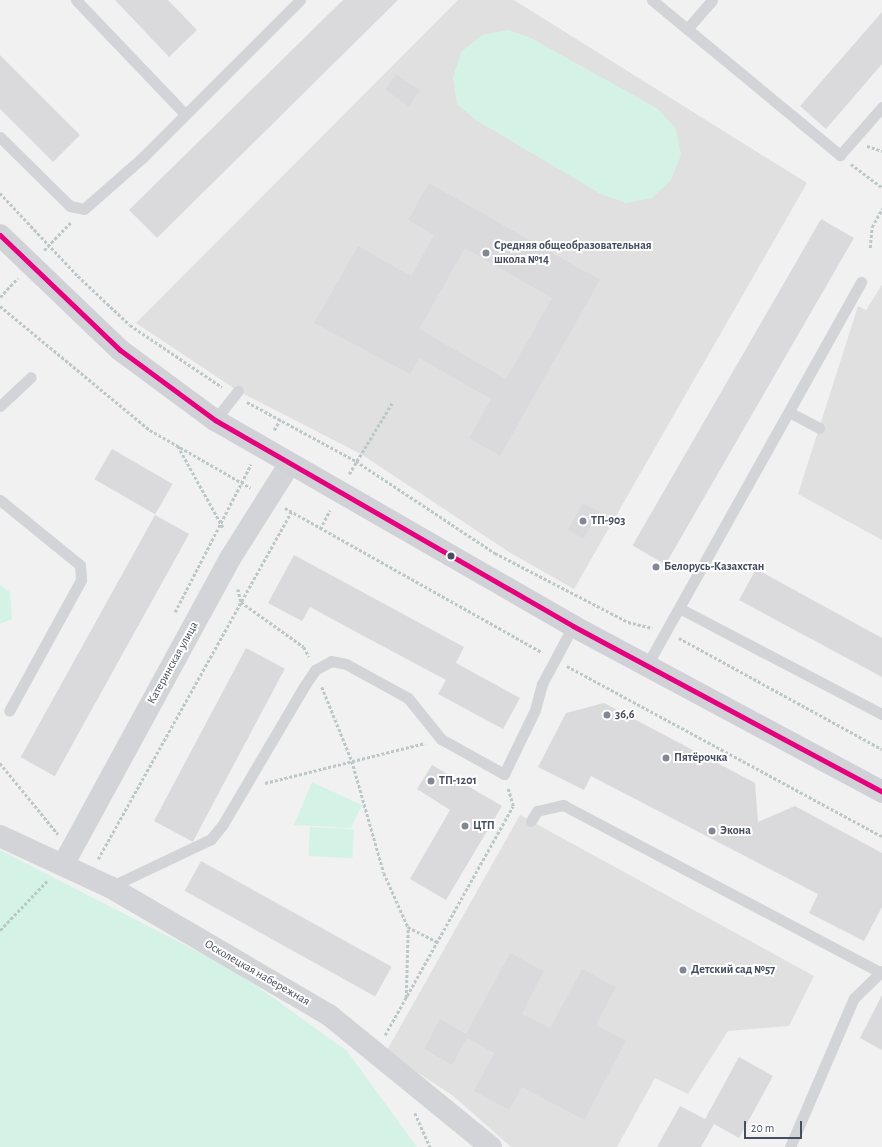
<!DOCTYPE html>
<meta charset="utf-8">
<style>
body{margin:0}
#map{position:relative;width:882px;height:1147px;overflow:hidden;background:#f2f1f1;font-family:"Alegreya Sans",sans-serif}
div>[style]{position:absolute}
.education>*{inset:0;background:#e0e0e1}
.green>*{inset:0;background:#d4f3e6;transform-origin:0 0}
.building>*{inset:0;background:#dadadd;transform-origin:0 0}
.path>*{height:2.5px;margin-top:-1.25px;transform-origin:0;background:repeating-linear-gradient(90deg,#bcc8c7 0 3px,transparent 0 5px)}
.lane>*{height:11px;margin:-5.5px;padding:0 5.5px;transform-origin:5.5px;border-radius:5.5px;background:#d2d4d8}
.street>*{height:22px;margin:-11px;padding:0 11px;transform-origin:11px;border-radius:11px;background:#d2d4d8}
.secondary>*{height:22px;margin:-11px;padding:0 11px;transform-origin:11px;border-radius:11px;background:#d1d2d8}
.bus-1>*{height:5px;margin:-2.5px;padding:0 2.5px;transform-origin:2.5px;border-radius:2.5px;background:#e5007d}
.dots>*{width:11px;height:11px;translate:-50% -50%;box-sizing:border-box;border:2px solid #fff;border-radius:50%}
span{translate:-50% -50%;white-space:nowrap;text-align:center;line-height:1.15;-webkit-text-stroke:4px #fff;paint-order:stroke}
.poi-label{font-size:12px;color:#464e60;font-weight:700}
.left{translate:0 -50%;text-align:left}
.street-label{font-size:12px;color:#464e60}
.scale{position:absolute;left:744px;top:1121px;width:58px;height:18px;box-sizing:border-box;border:2px solid #464e60;border-top:0;padding-left:5px;font-size:12px;line-height:14px;white-space:nowrap;color:#464e60;-webkit-text-stroke:3px #fff;paint-order:stroke}
</style>
<div id="map">
<div class="education">
<div style="clip-path:polygon(458px 0,514px 0,807px 183px,574px 589px,509px 552px,361px 454px,238px 391px,136px 323px)"></div>
<div style="clip-path:polygon(882px 285px,882px 540px,798px 494px,858px 306px,866px 310px)"></div>
<div style="clip-path:polygon(520px 815px,814px 976px,789px 1026px,728px 1031px,688px 1094px,655px 1078px,617px 1147px,511px 1147px,452px 1095px,386px 1052px)"></div>
</div>
<div class="green">
<div style="clip-path:polygon(508px 30px,531px 38px,658px 109px,676px 129px,681px 155px,671px 180px,652px 198px,626px 203px,601px 194px,476px 120px,457px 104px,453px 78px,461px 52px,482px 35px)"></div>
<div style="clip-path:polygon(0 585px,10px 592px,12px 619px,0 624px)"></div>
<div style="clip-path:polygon(312px 782px,362px 805px,351px 828px,294px 825px)"></div>
<div style="left:310px;top:827px;width:44px;height:29px;rotate:3deg"></div>
<div style="clip-path:polygon(0 850px,228px 967px,275px 999px,347px 1051px,417px 1147px,0 1147px)"></div>
</div>
<div class="building">
<div style="clip-path:polygon(115px 0,168px 0,197px 30px,169px 57px)"></div>
<div style="clip-path:polygon(343px 0,398px 0,157px 238px,129px 210px)"></div>
<div style="clip-path:polygon(882px 12px,882px 64px,826px 129px,800px 106px)"></div>
<div style="clip-path:polygon(0 55px,80px 135px,53px 162px,0 109px)"></div>
<div style="left:396px;top:74px;width:29px;height:19px;rotate:35deg"></div>
<div style="clip-path:polygon(evenodd,429px 183px,600px 280px,500px 456px,469px 438px,491px 399px,419px 358px,410px 374px,314px 323px,358px 246px,411px 276px,434px 235px,408px 220px,429px 183px,465px 248px,552px 298px,506px 379px,419px 329px,465px 248px)"></div>
<div style="left:821px;top:219px;width:38px;height:377px;rotate:30deg"></div>
<div style="left:112px;top:449px;width:70px;height:35px;rotate:30deg"></div>
<div style="left:583px;top:503px;width:18px;height:31px;rotate:29deg"></div>
<div style="left:155px;top:515px;width:39px;height:277px;rotate:29deg"></div>
<div style="clip-path:polygon(294px 555px,464px 647px,456px 663px,520px 698px,503px 729px,438px 694px,446px 680px,360px 634px,310px 607px,302px 621px,268px 603px)"></div>
<div style="clip-path:polygon(756px 569px,882px 638px,882px 677px,739px 600px)"></div>
<div style="left:246px;top:648px;width:44px;height:196px;rotate:28deg"></div>
<div style="clip-path:polygon(604px 703px,755px 783px,758px 822px,795px 806px,882px 853px,882px 907px,864px 941px,809px 913px,818px 894px,591px 776px,584px 790px,538px 767px,566px 713px)"></div>
<div style="clip-path:polygon(432px 765px,502px 806px,446px 900px,410px 879px,450px 810px,417px 789px)"></div>
<div style="left:201px;top:861px;width:218px;height:34px;rotate:29deg"></div>
<div style="clip-path:polygon(510px 953px,544px 971px,522px 1014px,550px 1028px,582px 969px,616px 987px,596px 1025px,626px 1041px,584px 1120px,522px 1087px,509px 1110px,474px 1091px,494px 1053px,467px 1038px,452px 1065px,424px 1049px,440px 1019px,466px 1034px)"></div>
<div style="clip-path:polygon(882px 995px,882px 1050px,860px 1038px)"></div>
<div style="clip-path:polygon(739px 1057px,773px 1076px,739px 1138px,714px 1124px,701px 1147px,657px 1147px,680px 1106px,705px 1119px)"></div>
</div>
<div class="path">
<div style="left:867px;top:146px;width:16px;rotate:18deg"></div>
<div style="left:851px;top:164px;width:39px;rotate:37deg"></div>
<div style="left:0;top:193px;width:114px;rotate:46.8deg"></div>
<div style="left:78px;top:276px;width:71px;rotate:43.3deg"></div>
<div style="left:130px;top:325px;width:111px;rotate:34deg"></div>
<div style="left:870px;top:248px;width:21px;rotate:-85deg"></div>
<div style="left:872px;top:227px;width:21px;rotate:-61deg"></div>
<div style="left:44px;top:250px;width:39px;rotate:-46deg"></div>
<div style="left:0;top:297px;width:26px;rotate:-47deg"></div>
<div style="left:0;top:306px;width:195px;rotate:39.6deg"></div>
<div style="left:150px;top:430px;width:116px;rotate:29.9deg"></div>
<div style="left:247px;top:402px;width:124px;rotate:28.4deg"></div>
<div style="left:356px;top:461px;width:167px;rotate:33.5deg"></div>
<div style="left:495px;top:553px;width:150px;rotate:27.4deg"></div>
<div style="left:628px;top:622px;width:25px;rotate:14deg"></div>
<div style="left:274px;top:430px;width:12px;rotate:-59deg"></div>
<div style="left:178px;top:446px;width:95px;rotate:61deg"></div>
<div style="left:349px;top:474px;width:83px;rotate:-58.8deg"></div>
<div style="left:285px;top:508px;width:295px;rotate:29.3deg"></div>
<div style="left:320px;top:529px;width:21px;rotate:-62deg"></div>
<div style="left:238px;top:589px;width:13px;rotate:77deg"></div>
<div style="left:241px;top:602px;width:77px;rotate:35.5deg"></div>
<div style="left:304px;top:647px;width:11px;rotate:63deg"></div>
<div style="left:175px;top:612px;width:166px;rotate:-62.8deg"></div>
<div style="left:679px;top:638px;width:231px;rotate:28.7deg"></div>
<div style="left:567px;top:666px;width:358px;rotate:28.4deg"></div>
<div style="left:322px;top:687px;width:80px;rotate:67.9deg"></div>
<div style="left:352px;top:761px;width:116px;rotate:74.1deg"></div>
<div style="left:384px;top:873px;width:59px;rotate:66deg"></div>
<div style="left:408px;top:927px;width:34px;rotate:27deg"></div>
<div style="left:0;top:763px;width:92px;rotate:50.8deg"></div>
<div style="left:265px;top:783px;width:165px;rotate:-14deg"></div>
<div style="left:98px;top:859px;width:397px;rotate:-60.9deg"></div>
<div style="left:0;top:930px;width:69px;rotate:-46.2deg"></div>
<div style="left:406px;top:998px;width:71px;rotate:-88.4deg"></div>
<div style="left:385px;top:1035px;width:262px;rotate:-60.8deg"></div>
<div style="left:513px;top:806px;width:19px;rotate:-106deg"></div>
<div style="left:415px;top:1113px;width:37px;rotate:66deg"></div>
</div>
<div class="lane">
<div style="left:76px;top:0;width:158px;rotate:46.3deg"></div>
<div style="left:652px;top:0;width:244px;rotate:39.5deg"></div>
<div style="left:840px;top:155px;width:64px;rotate:-48.8deg"></div>
<div style="left:687px;top:29px;width:38px;rotate:-49deg"></div>
<div style="left:0;top:137px;width:98px;rotate:44.6deg"></div>
<div style="left:70px;top:206px;width:14px;rotate:12deg"></div>
<div style="left:84px;top:209px;width:79px;rotate:-41.4deg"></div>
<div style="left:143px;top:157px;width:222px;rotate:-45deg"></div>
<div style="left:0;top:406px;width:42px;rotate:-43.1deg"></div>
<div style="left:789px;top:412px;width:34px;rotate:28deg"></div>
<div style="left:215px;top:420px;width:37px;rotate:-52deg"></div>
<div style="left:0;top:500px;width:103px;rotate:39.1deg"></div>
<div style="left:80px;top:565px;width:15px;rotate:86deg"></div>
<div style="left:81px;top:580px;width:149px;rotate:118.8deg"></div>
<div style="left:679px;top:608px;width:229px;rotate:27.6deg"></div>
<div style="left:647px;top:665px;width:439px;rotate:-60.8deg"></div>
<div style="left:531px;top:821px;width:12px;rotate:-59deg"></div>
<div style="left:537px;top:811px;width:27px;rotate:-13deg"></div>
<div style="left:563px;top:805px;width:361px;rotate:27.8deg"></div>
<div style="left:110px;top:887px;width:112px;rotate:-25.4deg"></div>
<div style="left:211px;top:839px;width:19px;rotate:-51deg"></div>
<div style="left:223px;top:824px;width:158px;rotate:-59.5deg"></div>
<div style="left:303px;top:688px;width:22px;rotate:-56deg"></div>
<div style="left:315px;top:670px;width:18px;rotate:-29deg"></div>
<div style="left:331px;top:661px;width:15px;rotate:11deg"></div>
<div style="left:346px;top:664px;width:71px;rotate:28.7deg"></div>
<div style="left:408px;top:698px;width:53px;rotate:51.2deg"></div>
<div style="left:441px;top:739px;width:72px;rotate:29.1deg"></div>
<div style="left:504px;top:774px;width:71px;rotate:-64.2deg"></div>
<div style="left:535px;top:710px;width:27px;rotate:-75deg"></div>
<div style="left:542px;top:684px;width:66px;rotate:-61.9deg"></div>
<div style="left:790px;top:1147px;width:162px;rotate:-66.8deg"></div>
<div style="left:854px;top:998px;width:39px;rotate:-44deg"></div>
</div>
<div class="street">
<div style="left:0;top:836px;width:121px;rotate:24.9deg"></div>
<div style="left:110px;top:887px;width:254px;rotate:30.3deg"></div>
<div style="left:329px;top:1015px;width:209px;rotate:39.2deg"></div>
<div style="left:63px;top:865px;width:351px;rotate:-61.4deg"></div>
<div style="left:231px;top:557px;width:109px;rotate:-57.8deg"></div>
</div>
<div class="secondary">
<div style="left:0;top:235px;width:166px;rotate:43.8deg"></div>
<div style="left:120px;top:350px;width:118px;rotate:36.4deg"></div>
<div style="left:215px;top:420px;width:413px;rotate:29.9deg"></div>
<div style="left:573px;top:626px;width:351px;rotate:28.2deg"></div>
</div>
<div class="bus-1">
<div style="left:0;top:235px;width:166px;rotate:43.8deg"></div>
<div style="left:120px;top:350px;width:118px;rotate:36.4deg"></div>
<div style="left:215px;top:420px;width:413px;rotate:29.9deg"></div>
<div style="left:573px;top:626px;width:351px;rotate:28.2deg"></div>
</div>
<div class="dots">
<div style="left:486px;top:253px;background:#828793"></div>
<div style="left:583px;top:521px;background:#828793"></div>
<div style="left:451px;top:556px;background:#464e60"></div>
<div style="left:656px;top:567px;background:#828793"></div>
<div style="left:607px;top:715px;background:#828793"></div>
<div style="left:666px;top:758px;background:#828793"></div>
<div style="left:431px;top:781px;background:#828793"></div>
<div style="left:465px;top:826px;background:#828793"></div>
<div style="left:712px;top:831px;background:#828793"></div>
<div style="left:683px;top:970px;background:#828793"></div>
</div>
<div class="poi-label">
<span class="left" style="left:494px;top:253px">Средняя общеобразовательная<br>школа №14</span>
<span class="left" style="left:591px;top:521px">ТП-903</span>
<span class="left" style="left:664px;top:567px">Белорусь-Казахстан</span>
<span class="left" style="left:615px;top:715px">36,6</span>
<span class="left" style="left:674px;top:758px">Пятёрочка</span>
<span class="left" style="left:439px;top:781px">ТП-1201</span>
<span class="left" style="left:473px;top:826px">ЦТП</span>
<span class="left" style="left:720px;top:831px">Экона</span>
<span class="left" style="left:691px;top:970px">Детский сад №57</span>
</div>
<div class="street-label">
<span style="left:173px;top:663px;rotate:-61deg">Катеринская улица</span>
<span style="left:257px;top:973px;rotate:30deg">Осколецкая набережная</span>
</div>
<div class="scale">20 m</div>
</div>
